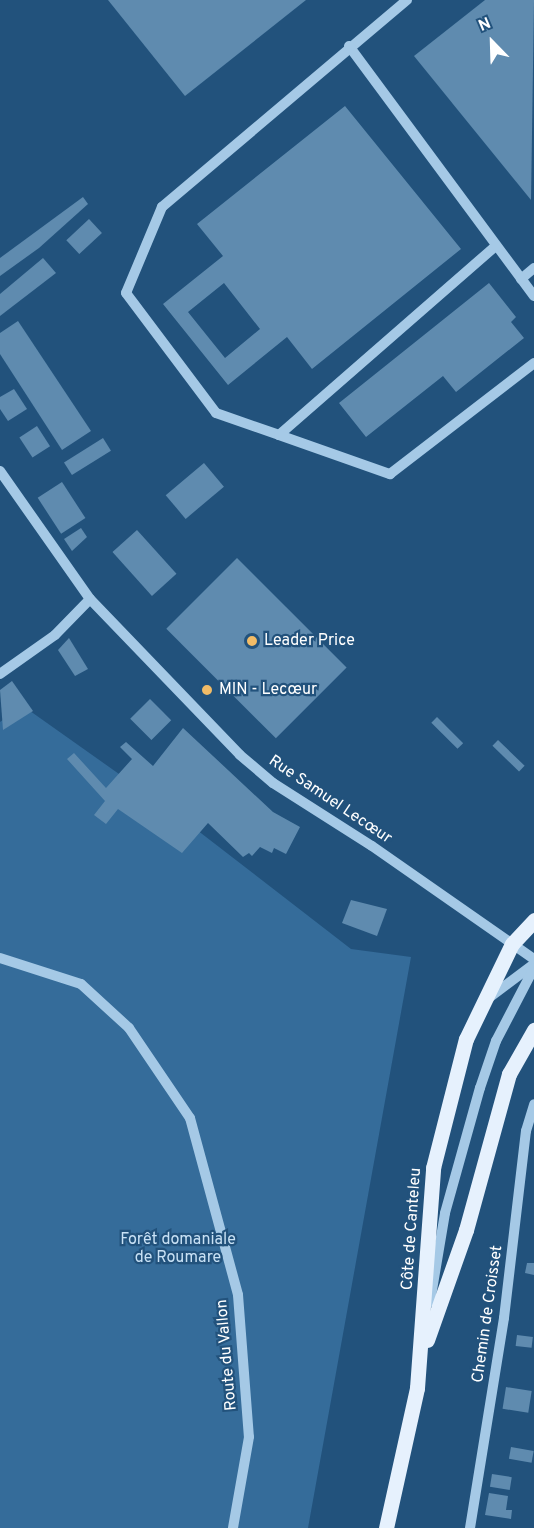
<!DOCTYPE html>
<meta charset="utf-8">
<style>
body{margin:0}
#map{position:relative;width:534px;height:1528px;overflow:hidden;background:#22527c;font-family:Overpass,sans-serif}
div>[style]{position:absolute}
.green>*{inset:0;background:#356c9a}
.building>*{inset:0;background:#5f8baf;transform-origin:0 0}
.minor>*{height:10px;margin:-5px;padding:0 5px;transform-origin:5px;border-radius:5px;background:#a5c9e6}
.major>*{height:15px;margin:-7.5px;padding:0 7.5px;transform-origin:7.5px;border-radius:7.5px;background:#e6f1fd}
.dots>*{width:16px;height:16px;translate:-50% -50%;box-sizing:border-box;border:3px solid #22527c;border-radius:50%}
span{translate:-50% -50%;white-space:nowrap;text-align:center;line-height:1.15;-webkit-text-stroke:4.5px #22527c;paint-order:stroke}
.poi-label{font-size:16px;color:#fff}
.left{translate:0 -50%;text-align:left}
.street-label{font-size:16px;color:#fff}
.park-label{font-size:16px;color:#c8e1f5}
.north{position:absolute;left:462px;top:12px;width:60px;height:60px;-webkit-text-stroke:4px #22527c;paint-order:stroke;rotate:337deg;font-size:16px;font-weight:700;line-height:24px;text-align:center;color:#fff}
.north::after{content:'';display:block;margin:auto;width:21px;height:27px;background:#fff;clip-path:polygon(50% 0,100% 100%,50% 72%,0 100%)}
</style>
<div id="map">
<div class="green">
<div style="clip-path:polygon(23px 706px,184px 820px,351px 949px,411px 957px,308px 1528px,0 1528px,0 722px)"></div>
</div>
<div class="building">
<div style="clip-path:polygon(108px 0,306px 0,185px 96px)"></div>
<div style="clip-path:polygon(485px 0,534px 0,531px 200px,414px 56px)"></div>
<div style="clip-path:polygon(evenodd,345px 106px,461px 249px,312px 369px,287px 337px,228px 385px,163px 304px,223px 256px,197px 224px,345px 106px,224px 283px,260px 329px,225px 358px,188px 312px,224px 283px)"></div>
<div style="clip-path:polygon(83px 197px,88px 204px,39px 248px,0 276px,0 258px)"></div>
<div style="left:89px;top:219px;width:19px;height:31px;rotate:47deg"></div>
<div style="clip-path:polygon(43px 258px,56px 273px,0 316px,0 294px)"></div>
<div style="clip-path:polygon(489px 283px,516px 317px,511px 322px,524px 338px,456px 392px,443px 376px,366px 437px,339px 403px)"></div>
<div style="clip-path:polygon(18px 321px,91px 431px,62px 450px,0 354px,0 333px)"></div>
<div style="clip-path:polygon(14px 389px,27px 409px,8px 421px,0 409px,0 397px)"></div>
<div style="left:37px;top:426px;width:24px;height:21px;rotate:57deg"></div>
<div style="left:103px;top:438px;width:15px;height:46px;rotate:58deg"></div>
<div style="left:204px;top:463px;width:31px;height:50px;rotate:50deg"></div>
<div style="left:62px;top:482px;width:43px;height:29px;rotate:57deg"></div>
<div style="clip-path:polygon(81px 528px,87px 537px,72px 551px,64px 539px)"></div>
<div style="left:137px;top:530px;width:59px;height:33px;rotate:48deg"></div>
<div style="left:237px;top:558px;width:155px;height:100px;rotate:45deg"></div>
<div style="clip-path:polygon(69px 638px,88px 669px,75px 676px,58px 650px)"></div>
<div style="clip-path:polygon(12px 681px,33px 711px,3px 730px,0 690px)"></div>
<div style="left:150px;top:699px;width:30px;height:28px;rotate:45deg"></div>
<div style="left:437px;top:717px;width:37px;height:8px;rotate:45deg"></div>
<div style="clip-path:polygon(183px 728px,273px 812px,300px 827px,286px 854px,274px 848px,272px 853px,260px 847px,252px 856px,249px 853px,243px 857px,208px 823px,182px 853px,118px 809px,106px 824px,94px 815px,105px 801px,67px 759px,74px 753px,106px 788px,132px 759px,120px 747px,126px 742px,153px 766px)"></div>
<div style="left:498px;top:740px;width:37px;height:8px;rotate:44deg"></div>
<div style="clip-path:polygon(351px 900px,387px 909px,377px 936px,342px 923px)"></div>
<div style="clip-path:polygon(527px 1263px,534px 1263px,534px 1275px,525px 1273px)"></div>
<div style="left:517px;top:1335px;width:16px;height:11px;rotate:7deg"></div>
<div style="left:506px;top:1387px;width:26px;height:22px;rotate:9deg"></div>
<div style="left:511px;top:1447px;width:23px;height:12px;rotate:10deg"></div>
<div style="left:492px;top:1474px;width:20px;height:13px;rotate:9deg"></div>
<div style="clip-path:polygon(489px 1493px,508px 1496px,506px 1510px,512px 1510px,511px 1519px,485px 1515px)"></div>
</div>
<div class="minor">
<div style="left:407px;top:0;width:321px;rotate:139.8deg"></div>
<div style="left:162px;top:207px;width:93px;rotate:112.7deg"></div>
<div style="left:126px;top:293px;width:150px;rotate:53.1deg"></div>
<div style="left:216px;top:413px;width:67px;rotate:19.2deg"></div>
<div style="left:279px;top:435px;width:288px;rotate:-41.1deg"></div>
<div style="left:349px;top:46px;width:311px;rotate:53.5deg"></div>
<div style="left:521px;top:279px;width:17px;rotate:-40deg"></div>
<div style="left:279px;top:435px;width:118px;rotate:19.4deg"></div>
<div style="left:390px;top:474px;width:182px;rotate:-37.6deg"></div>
<div style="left:0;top:471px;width:156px;rotate:54.9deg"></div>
<div style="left:90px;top:599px;width:216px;rotate:46.1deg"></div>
<div style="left:240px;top:755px;width:43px;rotate:40.3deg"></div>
<div style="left:273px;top:783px;width:117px;rotate:32.5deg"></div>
<div style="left:372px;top:846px;width:198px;rotate:34.9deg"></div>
<div style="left:0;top:674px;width:67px;rotate:-35.3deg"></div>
<div style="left:55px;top:635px;width:50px;rotate:-45.8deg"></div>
<div style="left:0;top:958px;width:85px;rotate:17.8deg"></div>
<div style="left:81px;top:984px;width:65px;rotate:42.5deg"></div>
<div style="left:129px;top:1028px;width:109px;rotate:55.9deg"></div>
<div style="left:190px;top:1118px;width:183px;rotate:74.8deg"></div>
<div style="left:238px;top:1295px;width:142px;rotate:85.6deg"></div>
<div style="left:249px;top:1437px;width:92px;rotate:100deg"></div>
<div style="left:486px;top:1000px;width:60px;rotate:-36.9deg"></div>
<div style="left:430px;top:1302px;width:90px;rotate:-80.4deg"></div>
<div style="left:445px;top:1213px;width:130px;rotate:-74.4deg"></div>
<div style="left:480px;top:1088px;width:50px;rotate:-71.2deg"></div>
<div style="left:496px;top:1041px;width:82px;rotate:-62.5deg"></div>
<div style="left:470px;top:1528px;width:213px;rotate:-80.8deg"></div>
<div style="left:504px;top:1318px;width:188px;rotate:-83.3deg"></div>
<div style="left:526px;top:1131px;width:28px;rotate:-73deg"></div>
</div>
<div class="major">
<div style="left:427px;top:1340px;width:117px;rotate:-70.5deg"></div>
<div style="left:466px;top:1230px;width:162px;rotate:-74.6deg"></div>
<div style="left:509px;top:1074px;width:51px;rotate:-60.4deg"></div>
<div style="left:386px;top:1528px;width:143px;rotate:-77.5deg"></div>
<div style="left:417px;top:1388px;width:221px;rotate:-85.8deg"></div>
<div style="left:433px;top:1168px;width:133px;rotate:-75.7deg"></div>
<div style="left:466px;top:1039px;width:106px;rotate:-64.2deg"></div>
<div style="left:512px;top:944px;width:33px;rotate:-47deg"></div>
</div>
<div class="dots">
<div style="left:252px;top:641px;background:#f2bc67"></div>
<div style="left:207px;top:690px;background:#f2bc67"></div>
</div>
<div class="poi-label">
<span class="left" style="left:264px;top:641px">Leader Price</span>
<span class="left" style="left:219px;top:690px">MIN - Lecœur</span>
</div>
<div class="street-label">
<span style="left:330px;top:800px;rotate:34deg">Rue Samuel Lecœur</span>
<span style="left:412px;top:1229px;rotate:-86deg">Côte de Canteleu</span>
<span style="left:488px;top:1314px;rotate:-82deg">Chemin de Croisset</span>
<span style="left:227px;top:1355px;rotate:-95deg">Route du Vallon</span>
</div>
<div class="park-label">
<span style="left:178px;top:1249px">Forêt domaniale<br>de Roumare</span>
</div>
<div class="north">N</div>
</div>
